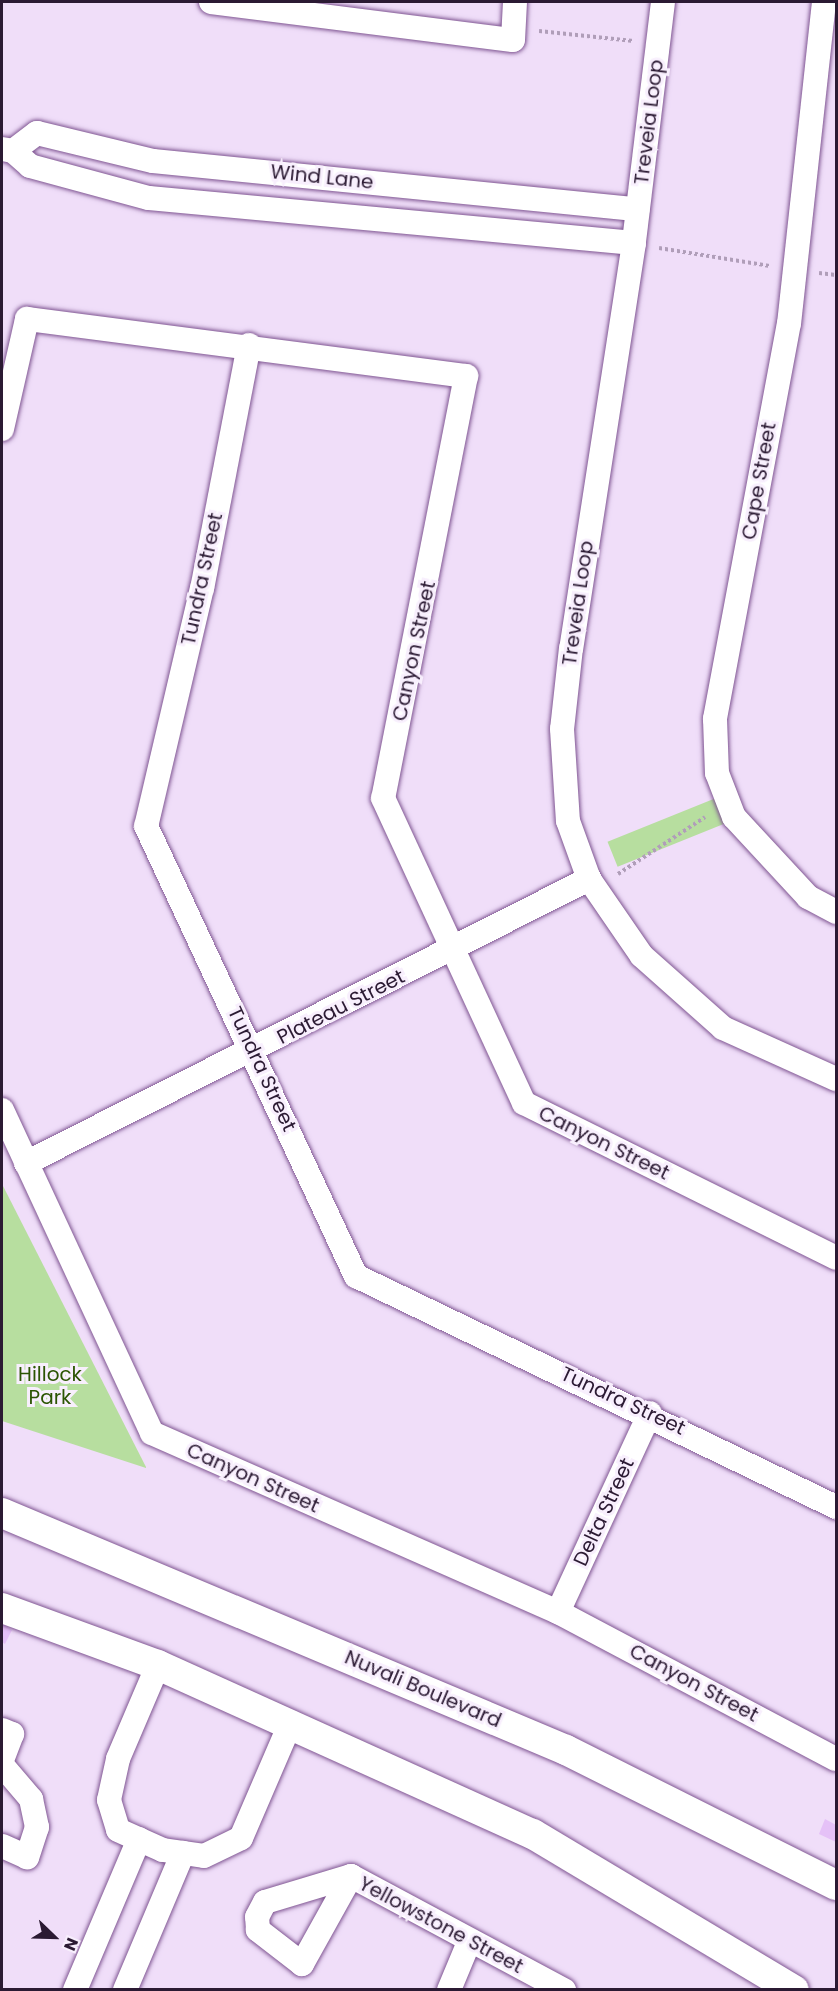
<!DOCTYPE html>
<style>
body{margin:0}
#map{position:relative;width:838px;height:1991px;overflow:hidden;background:#f0def9;font-family:Poppins,sans-serif}
div>[style]{position:absolute}
.green>*{inset:0;background:#b7de9f;transform-origin:0 0}
.building>*{inset:0;background:#e5c1f7}
.path>*{height:4px;margin-top:-2px;transform-origin:0;background:repeating-linear-gradient(90deg,#b09eb9 0 3px,transparent 0 6px)}
.roads{filter:drop-shadow(0 0 2px #7f5592) drop-shadow(0 0 2px #7f5592)}
.minor>*{height:24px;margin:-12px;padding:0 12px;transform-origin:12px;border-radius:12px;background:#fff}
.tertiary>*{height:30px;margin:-15px;padding:0 15px;transform-origin:15px;border-radius:15px;background:#fff}
span{translate:-50% -50%;white-space:nowrap;text-align:center;line-height:1.15;-webkit-text-stroke:6px #f8effd;paint-order:stroke}
.street-label{font-size:20px;color:#2b1a33}
.park-label{font-size:20px;color:#2c5503}
.frame{position:absolute;inset:0;border:3px solid #2b1a33;pointer-events:none}
.north{position:absolute;left:24px;top:1907px;width:60px;height:60px;-webkit-text-stroke:4px #f8effd;paint-order:stroke;rotate:113deg;font-size:16px;font-weight:700;line-height:24px;text-align:center;color:#2b1a33}
.north::after{content:'';display:block;margin:auto;width:21px;height:27px;background:#2b1a33;clip-path:polygon(50% 0,100% 100%,50% 72%,0 100%)}
</style>
<div id="map">
<div class="green">
<div style="left:716px;top:798px;width:27px;height:117px;rotate:68deg"></div>
<div style="clip-path:polygon(2px 1184px,146px 1467px,146px 1468px,2px 1421px)"></div>
</div>
<div class="building">
<div style="clip-path:polygon(2px 1624px,12px 1630px,5px 1644px,2px 1642px)"></div>
<div style="clip-path:polygon(825px 1819px,836px 1825px,836px 1842px,819px 1834px)"></div>
</div>
<div class="path">
<div style="left:539px;top:31px;width:95px;rotate:6.1deg"></div>
<div style="left:659px;top:248px;width:112px;rotate:9.2deg"></div>
<div style="left:819px;top:273px;width:17px;rotate:7deg"></div>
<div style="left:618px;top:874px;width:104px;rotate:-33.2deg"></div>
</div>
<div class="roads">
<div class="minor">
<div style="left:211px;top:2px;width:304px;rotate:7.2deg"></div>
<div style="left:513px;top:40px;width:38px;rotate:-87deg"></div>
<div style="left:663px;top:2px;width:243px;rotate:96.9deg"></div>
<div style="left:634px;top:243px;width:410px;rotate:98.8deg"></div>
<div style="left:571px;top:648px;width:81px;rotate:96.3deg"></div>
<div style="left:562px;top:729px;width:92px;rotate:86.3deg"></div>
<div style="left:568px;top:821px;width:62px;rotate:70.1deg"></div>
<div style="left:589px;top:879px;width:93px;rotate:55.5deg"></div>
<div style="left:642px;top:956px;width:108px;rotate:41.6deg"></div>
<div style="left:723px;top:1028px;width:124px;rotate:24.3deg"></div>
<div style="left:824px;top:2px;width:323px;rotate:96.2deg"></div>
<div style="left:789px;top:323px;width:403px;rotate:100.6deg"></div>
<div style="left:715px;top:719px;width:54px;rotate:87.9deg"></div>
<div style="left:717px;top:773px;width:47px;rotate:68.9deg"></div>
<div style="left:734px;top:817px;width:109px;rotate:47.2deg"></div>
<div style="left:808px;top:897px;width:32px;rotate:28deg"></div>
<div style="left:2px;top:149px;width:11px;rotate:10deg"></div>
<div style="left:13px;top:151px;width:23px;rotate:41deg"></div>
<div style="left:30px;top:166px;width:123px;rotate:15.1deg"></div>
<div style="left:149px;top:198px;width:487px;rotate:5.3deg"></div>
<div style="left:13px;top:151px;width:30px;rotate:-37deg"></div>
<div style="left:37px;top:133px;width:119px;rotate:13.6deg"></div>
<div style="left:153px;top:161px;width:487px;rotate:5.7deg"></div>
<div style="left:249px;top:345px;width:248px;rotate:100.9deg"></div>
<div style="left:202px;top:588px;width:244px;rotate:103.2deg"></div>
<div style="left:146px;top:826px;width:497px;rotate:65deg"></div>
<div style="left:356px;top:1276px;width:533px;rotate:25.7deg"></div>
<div style="left:2px;top:429px;width:113px;rotate:-77.2deg"></div>
<div style="left:27px;top:319px;width:443px;rotate:7.4deg"></div>
<div style="left:466px;top:376px;width:430px;rotate:101.1deg"></div>
<div style="left:383px;top:798px;width:336px;rotate:65.2deg"></div>
<div style="left:524px;top:1103px;width:348px;rotate:26.4deg"></div>
<div style="left:2px;top:1110px;width:356px;rotate:65.1deg"></div>
<div style="left:152px;top:1433px;width:444px;rotate:23.8deg"></div>
<div style="left:558px;top:1612px;width:314px;rotate:27.9deg"></div>
<div style="left:26px;top:1163px;width:631px;rotate:-26.77deg"></div>
<div style="left:558px;top:1612px;width:219px;rotate:-65.2deg"></div>
<div style="left:158px;top:1665px;width:102px;rotate:113.1deg"></div>
<div style="left:118px;top:1759px;width:42px;rotate:102.4deg"></div>
<div style="left:109px;top:1800px;width:31px;rotate:73deg"></div>
<div style="left:118px;top:1830px;width:49px;rotate:24deg"></div>
<div style="left:163px;top:1850px;width:41px;rotate:8.3deg"></div>
<div style="left:204px;top:1856px;width:41px;rotate:-25.9deg"></div>
<div style="left:241px;top:1838px;width:126px;rotate:-66.7deg"></div>
<div style="left:2px;top:1730px;width:11px;rotate:22deg"></div>
<div style="left:12px;top:1734px;width:28px;rotate:111deg"></div>
<div style="left:2px;top:1765px;width:45px;rotate:49.5deg"></div>
<div style="left:31px;top:1799px;width:29px;rotate:78deg"></div>
<div style="left:37px;top:1827px;width:32px;rotate:108deg"></div>
<div style="left:27px;top:1857px;width:27px;rotate:-156deg"></div>
<div style="left:351px;top:1876px;width:101px;rotate:119.1deg"></div>
<div style="left:302px;top:1964px;width:56px;rotate:-142.3deg"></div>
<div style="left:258px;top:1930px;width:13px;rotate:-94deg"></div>
<div style="left:257px;top:1917px;width:17px;rotate:-62deg"></div>
<div style="left:265px;top:1902px;width:90px;rotate:-16.8deg"></div>
<div style="left:351px;top:1876px;width:242px;rotate:28.2deg"></div>
<div style="left:75px;top:1990px;width:164px;rotate:-67deg"></div>
<div style="left:125px;top:1990px;width:149px;rotate:-67.1deg"></div>
<div style="left:449px;top:1990px;width:52px;rotate:-67.4deg"></div>
</div>
<div class="tertiary">
<div style="left:2px;top:1513px;width:612px;rotate:22.79deg"></div>
<div style="left:566px;top:1750px;width:302px;rotate:26.6deg"></div>
<div style="left:2px;top:1608px;width:166px;rotate:20.1deg"></div>
<div style="left:158px;top:1665px;width:411px;rotate:24.3deg"></div>
<div style="left:533px;top:1834px;width:304px;rotate:30.9deg"></div>
</div>
</div>
<div class="street-label">
<span style="left:649px;top:122px;rotate:-83deg">Treveia Loop</span>
<span style="left:322px;top:177px;rotate:6deg">Wind Lane</span>
<span style="left:759px;top:481px;rotate:-80deg">Cape Street</span>
<span style="left:202px;top:579px;rotate:-78deg">Tundra Street</span>
<span style="left:578px;top:603px;rotate:-82deg">Treveia Loop</span>
<span style="left:414px;top:651px;rotate:-78deg">Canyon Street</span>
<span style="left:341px;top:1007px;rotate:-27deg">Plateau Street</span>
<span style="left:262px;top:1069px;rotate:65deg">Tundra Street</span>
<span style="left:604px;top:1143px;rotate:26deg">Canyon Street</span>
<span style="left:623px;top:1401px;rotate:25deg">Tundra Street</span>
<span style="left:253px;top:1478px;rotate:24deg">Canyon Street</span>
<span style="left:604px;top:1512px;rotate:-65deg">Delta Street</span>
<span style="left:694px;top:1683px;rotate:28deg">Canyon Street</span>
<span style="left:423px;top:1689px;rotate:23deg">Nuvali Boulevard</span>
<span style="left:441px;top:1925px;rotate:28deg">Yellowstone Street</span>
</div>
<div class="park-label">
<span style="left:50px;top:1386px">Hillock<br>Park</span>
</div>
<div class="frame"></div>
<div class="north">N</div>
</div>
